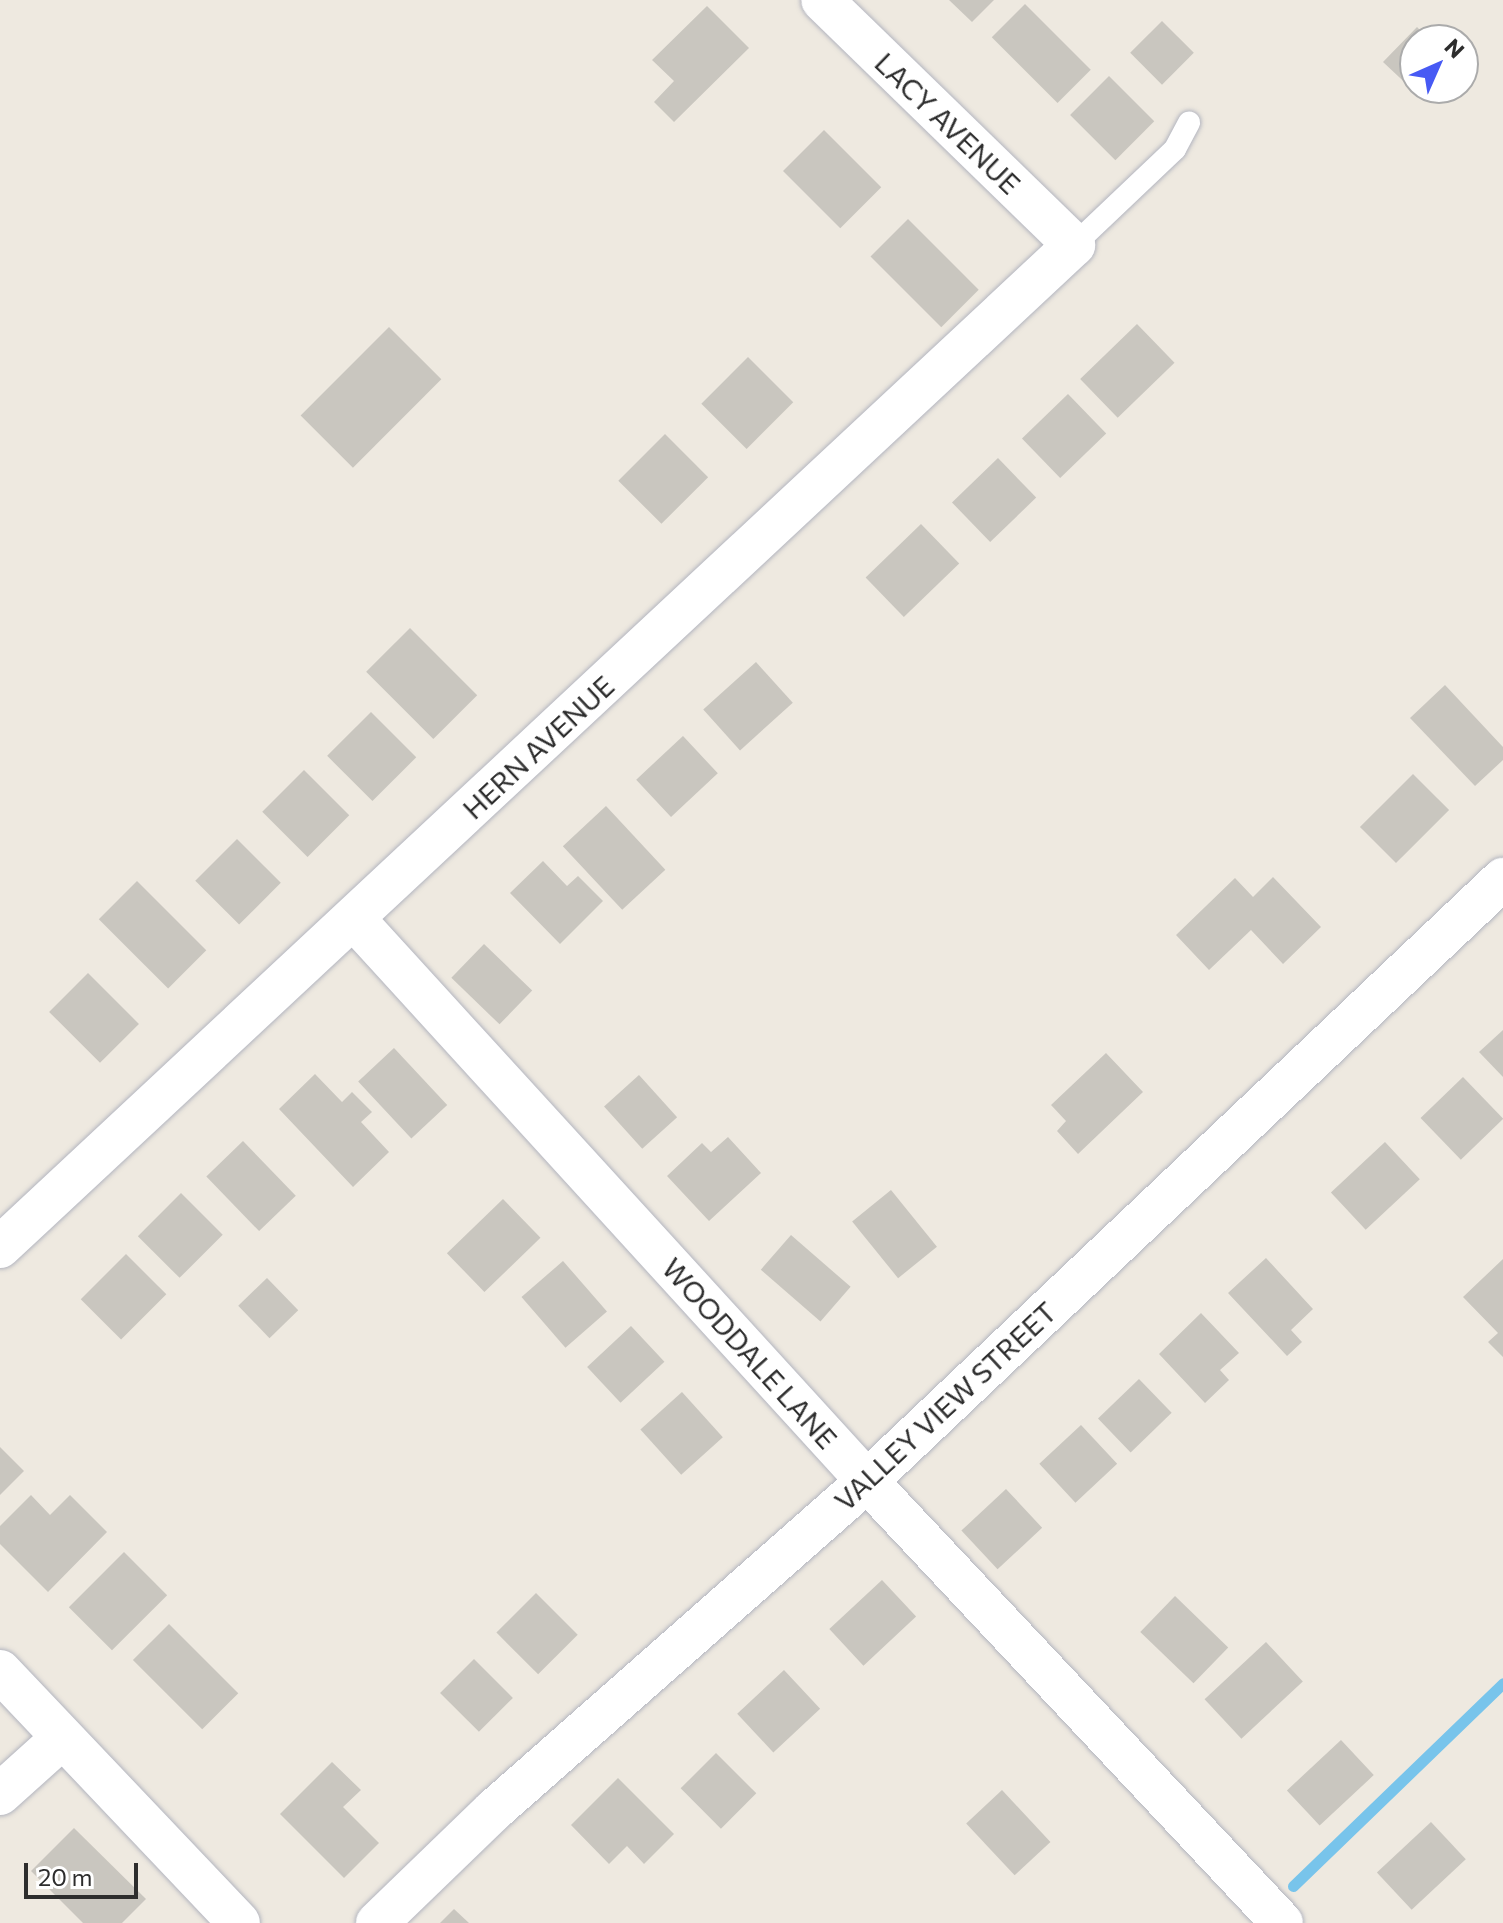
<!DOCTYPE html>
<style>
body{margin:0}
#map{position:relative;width:1503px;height:1923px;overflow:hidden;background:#eee9e0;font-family:Commissioner,sans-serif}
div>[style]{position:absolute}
.stream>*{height:11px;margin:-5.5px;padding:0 5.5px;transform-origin:5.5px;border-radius:5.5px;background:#78c4eb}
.building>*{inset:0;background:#c9c6bf;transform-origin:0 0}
.roads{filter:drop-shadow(0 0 2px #b3b5bf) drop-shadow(0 0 2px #b3b5bf)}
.service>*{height:22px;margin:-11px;padding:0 11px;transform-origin:11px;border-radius:11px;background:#fff}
.minor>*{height:42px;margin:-21px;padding:0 21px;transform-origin:21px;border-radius:21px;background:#fff}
span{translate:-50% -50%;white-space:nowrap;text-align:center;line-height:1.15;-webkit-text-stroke:6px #fff;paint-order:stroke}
.street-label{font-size:28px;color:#2d2d2d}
.north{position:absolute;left:1399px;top:24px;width:80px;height:80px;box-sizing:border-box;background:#fff;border:2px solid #ababab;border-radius:50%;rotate:45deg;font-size:22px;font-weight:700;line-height:32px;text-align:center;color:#2d2d2d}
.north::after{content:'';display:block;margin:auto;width:28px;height:36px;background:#475af4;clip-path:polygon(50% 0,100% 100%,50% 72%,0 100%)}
.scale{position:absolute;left:24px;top:1863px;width:114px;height:36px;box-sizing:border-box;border:4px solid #2d2d2d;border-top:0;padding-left:10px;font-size:24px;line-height:28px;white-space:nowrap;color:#2d2d2d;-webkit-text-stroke:6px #fff;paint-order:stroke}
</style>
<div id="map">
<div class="stream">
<div style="left:1293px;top:1886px;width:292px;rotate:-44deg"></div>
</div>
<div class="building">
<div style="clip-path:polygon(949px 0,994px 0,972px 22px)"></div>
<div style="left:1025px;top:4px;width:93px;height:47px;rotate:45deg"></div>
<div style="clip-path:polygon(707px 6px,749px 48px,674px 122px,654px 102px,674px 81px,652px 60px)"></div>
<div style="left:1162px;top:21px;width:45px;height:45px;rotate:45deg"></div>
<div style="clip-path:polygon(1417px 27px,1430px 40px,1415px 40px,1415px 88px,1419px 88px,1415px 92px,1383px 62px)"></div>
<div style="left:1109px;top:76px;width:64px;height:55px;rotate:45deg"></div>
<div style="left:824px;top:130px;width:81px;height:58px;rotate:45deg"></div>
<div style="left:908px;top:219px;width:100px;height:53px;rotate:45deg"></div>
<div style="left:1137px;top:324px;width:54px;height:79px;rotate:46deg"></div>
<div style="left:389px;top:327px;width:74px;height:125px;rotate:45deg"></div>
<div style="left:748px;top:357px;width:64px;height:66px;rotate:45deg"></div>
<div style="left:1068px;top:394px;width:55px;height:64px;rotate:46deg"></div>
<div style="left:665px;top:434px;width:61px;height:66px;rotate:45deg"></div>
<div style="left:998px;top:458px;width:55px;height:64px;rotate:46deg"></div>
<div style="left:921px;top:524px;width:55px;height:77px;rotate:46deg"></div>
<div style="left:410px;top:628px;width:95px;height:62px;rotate:45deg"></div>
<div style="left:756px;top:662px;width:55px;height:71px;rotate:48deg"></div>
<div style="clip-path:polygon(1445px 685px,1503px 747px,1503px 760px,1475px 786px,1410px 718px)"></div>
<div style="left:371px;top:712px;width:64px;height:62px;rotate:45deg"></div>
<div style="left:683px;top:736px;width:51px;height:64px;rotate:47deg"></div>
<div style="left:304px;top:770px;width:64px;height:59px;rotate:45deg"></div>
<div style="left:1413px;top:774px;width:51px;height:75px;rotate:45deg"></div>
<div style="left:606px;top:806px;width:87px;height:59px;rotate:47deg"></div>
<div style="left:237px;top:839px;width:62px;height:59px;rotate:45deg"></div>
<div style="clip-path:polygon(543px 861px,567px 886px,578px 876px,603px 901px,560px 944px,510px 893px)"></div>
<div style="clip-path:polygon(1273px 877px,1321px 927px,1283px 964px,1251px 930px,1209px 970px,1176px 935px,1235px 878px,1253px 897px)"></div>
<div style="left:137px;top:881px;width:98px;height:54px;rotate:45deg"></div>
<div style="left:484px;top:944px;width:67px;height:47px;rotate:44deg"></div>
<div style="left:88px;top:973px;width:72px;height:55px;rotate:45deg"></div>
<div style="clip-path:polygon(1503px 1030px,1503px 1077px,1479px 1052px)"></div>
<div style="left:394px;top:1048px;width:78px;height:49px;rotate:47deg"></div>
<div style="clip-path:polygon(1106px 1053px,1143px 1092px,1078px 1154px,1057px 1131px,1066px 1121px,1051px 1105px)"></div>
<div style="clip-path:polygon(315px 1074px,342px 1102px,352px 1092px,372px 1112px,361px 1122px,389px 1152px,353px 1187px,279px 1109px)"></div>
<div style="left:639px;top:1075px;width:57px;height:47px;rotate:48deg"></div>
<div style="left:1463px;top:1077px;width:58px;height:59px;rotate:46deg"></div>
<div style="clip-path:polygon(728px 1137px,761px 1173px,709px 1221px,667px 1176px,702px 1143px,711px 1152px)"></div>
<div style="left:243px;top:1141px;width:76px;height:51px;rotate:46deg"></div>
<div style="left:1385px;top:1142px;width:51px;height:74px;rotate:47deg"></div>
<div style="left:891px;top:1190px;width:73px;height:50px;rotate:51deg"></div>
<div style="left:181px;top:1193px;width:59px;height:61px;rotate:45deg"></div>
<div style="left:503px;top:1199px;width:54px;height:78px;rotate:46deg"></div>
<div style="left:791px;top:1235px;width:79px;height:46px;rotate:41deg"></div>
<div style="left:126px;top:1254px;width:57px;height:64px;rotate:45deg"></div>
<div style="clip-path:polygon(1266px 1258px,1313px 1309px,1291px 1330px,1302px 1342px,1287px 1356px,1228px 1293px)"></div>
<div style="clip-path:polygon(1503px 1259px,1503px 1357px,1488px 1342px,1498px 1333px,1463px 1297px)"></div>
<div style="left:563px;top:1261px;width:67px;height:55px;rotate:49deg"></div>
<div style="left:267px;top:1278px;width:45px;height:40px;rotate:46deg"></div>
<div style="clip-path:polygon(1201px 1313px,1239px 1353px,1220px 1370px,1229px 1380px,1205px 1403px,1159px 1354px)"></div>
<div style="left:631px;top:1326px;width:49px;height:60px;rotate:47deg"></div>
<div style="left:1139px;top:1379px;width:47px;height:57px;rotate:46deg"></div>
<div style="left:682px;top:1392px;width:61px;height:56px;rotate:48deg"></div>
<div style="left:1081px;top:1425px;width:53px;height:57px;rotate:47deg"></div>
<div style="clip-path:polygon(0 1447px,24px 1471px,0 1495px)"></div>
<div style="left:1006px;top:1489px;width:53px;height:61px;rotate:47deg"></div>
<div style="clip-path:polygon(31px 1495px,50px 1515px,70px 1495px,107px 1532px,48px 1592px,0 1544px,0 1526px)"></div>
<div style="left:124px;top:1552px;width:61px;height:78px;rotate:45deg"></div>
<div style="left:882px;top:1580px;width:50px;height:72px;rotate:47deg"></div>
<div style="left:536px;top:1593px;width:59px;height:56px;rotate:45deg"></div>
<div style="left:1175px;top:1596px;width:74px;height:50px;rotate:44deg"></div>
<div style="left:169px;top:1624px;width:98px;height:51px;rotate:45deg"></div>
<div style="left:1266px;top:1642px;width:54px;height:84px;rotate:47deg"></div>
<div style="left:474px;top:1659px;width:55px;height:48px;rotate:45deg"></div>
<div style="left:784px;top:1670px;width:53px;height:64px;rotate:47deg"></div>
<div style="left:1341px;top:1740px;width:48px;height:74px;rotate:47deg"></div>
<div style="left:716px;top:1753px;width:57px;height:50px;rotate:45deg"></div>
<div style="clip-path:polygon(332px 1762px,361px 1790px,343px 1807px,379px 1843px,344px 1878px,280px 1814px)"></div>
<div style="clip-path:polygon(618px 1778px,674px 1834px,644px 1864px,627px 1846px,609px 1864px,571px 1825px)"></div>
<div style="left:1002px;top:1790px;width:71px;height:49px;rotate:47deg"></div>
<div style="left:1431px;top:1822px;width:51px;height:74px;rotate:47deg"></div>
<div style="clip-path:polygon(74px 1828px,146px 1899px,122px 1923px,83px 1923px,31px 1871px)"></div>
<div style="clip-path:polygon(454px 1909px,469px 1923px,440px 1923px)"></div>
</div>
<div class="roads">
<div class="service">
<div style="left:1074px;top:245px;width:139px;rotate:-43.5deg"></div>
<div style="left:1175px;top:149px;width:30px;rotate:-62deg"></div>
</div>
<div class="minor">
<div style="left:354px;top:919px;width:761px;rotate:47.61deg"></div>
<div style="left:867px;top:1481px;width:606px;rotate:46.8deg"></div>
<div style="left:0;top:1247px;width:1469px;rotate:-43.01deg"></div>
<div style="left:1074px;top:245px;width:351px;rotate:-135.8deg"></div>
<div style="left:0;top:1671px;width:347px;rotate:46.5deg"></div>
<div style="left:0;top:1794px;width:82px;rotate:-42deg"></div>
<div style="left:377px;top:1923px;width:163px;rotate:-44deg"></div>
<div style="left:494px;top:1810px;width:497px;rotate:-41.4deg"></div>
<div style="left:867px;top:1481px;width:876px;rotate:-43.43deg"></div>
</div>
</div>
<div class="street-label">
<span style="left:948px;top:123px;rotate:44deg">LACY AVENUE</span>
<span style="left:538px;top:747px;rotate:-43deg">HERN AVENUE</span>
<span style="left:750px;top:1353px;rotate:48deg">WOODDALE LANE</span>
<span style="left:945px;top:1406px;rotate:-43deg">VALLEY VIEW STREET</span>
</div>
<div class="north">N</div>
<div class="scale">20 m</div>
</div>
